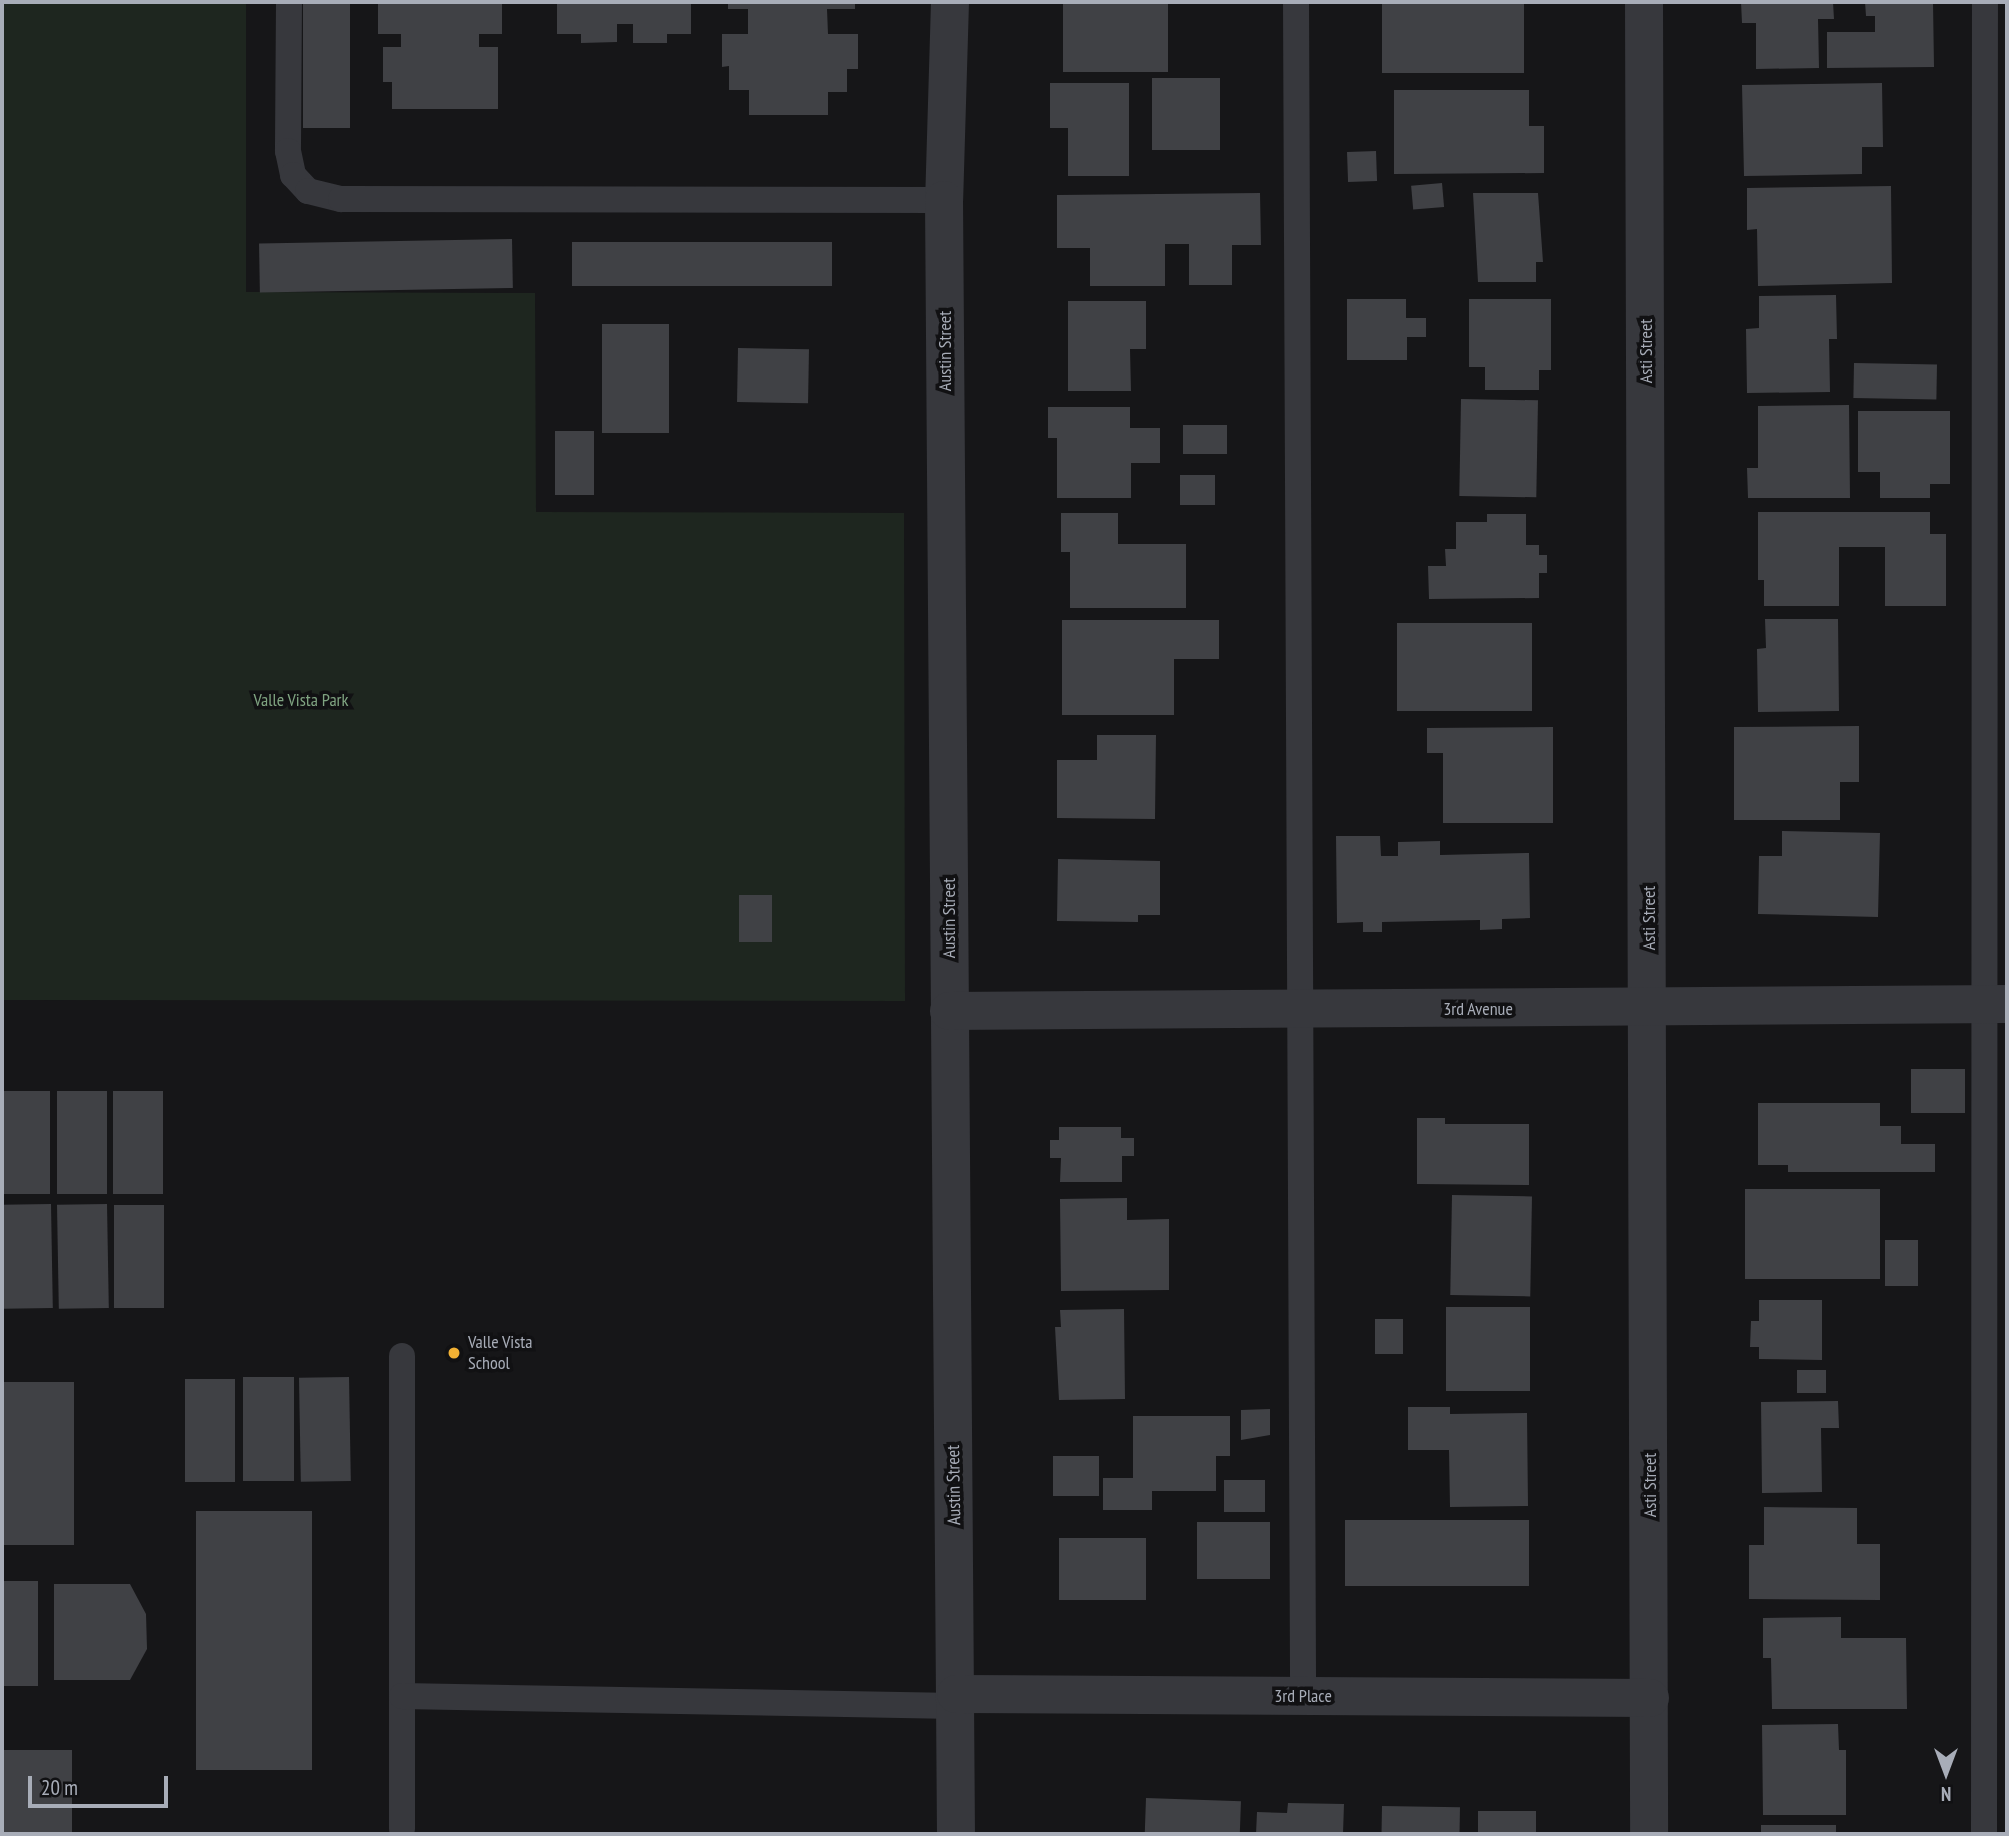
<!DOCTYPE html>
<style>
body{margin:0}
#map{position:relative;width:2009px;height:1836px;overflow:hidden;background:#161618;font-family:"PT Sans Narrow",sans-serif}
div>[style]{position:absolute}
.green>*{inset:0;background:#1e261f}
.building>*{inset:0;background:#404145;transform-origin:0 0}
.lane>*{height:26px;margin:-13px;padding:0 13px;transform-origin:13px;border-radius:13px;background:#37383d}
.street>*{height:38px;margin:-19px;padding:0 19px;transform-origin:19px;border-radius:19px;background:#37383d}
.dots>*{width:19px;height:19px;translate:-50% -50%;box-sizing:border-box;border:4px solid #111113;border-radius:50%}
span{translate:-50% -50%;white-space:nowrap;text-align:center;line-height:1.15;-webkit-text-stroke:7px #111113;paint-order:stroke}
.street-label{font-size:18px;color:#a8adb8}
.park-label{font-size:18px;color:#7fa381}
.poi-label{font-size:18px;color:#a8adb8}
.left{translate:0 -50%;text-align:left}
.frame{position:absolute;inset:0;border:4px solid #a8adb8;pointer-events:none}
.north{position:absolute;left:1911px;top:1738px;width:70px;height:70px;-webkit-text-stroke:5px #111113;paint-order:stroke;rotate:180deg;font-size:19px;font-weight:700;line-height:28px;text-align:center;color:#a8adb8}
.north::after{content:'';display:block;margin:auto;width:24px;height:32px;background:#a8adb8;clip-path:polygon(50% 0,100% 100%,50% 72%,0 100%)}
.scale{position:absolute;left:28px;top:1776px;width:140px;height:32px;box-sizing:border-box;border:4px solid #a8adb8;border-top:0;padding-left:9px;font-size:21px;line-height:24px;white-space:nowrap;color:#a8adb8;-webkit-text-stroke:5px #111113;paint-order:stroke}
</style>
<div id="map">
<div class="green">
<div style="clip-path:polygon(2px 2px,246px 2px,246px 292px,535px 293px,536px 512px,904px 513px,905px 1001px,2px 1000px)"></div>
</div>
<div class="building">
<div style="left:303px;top:2px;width:47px;height:126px"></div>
<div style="clip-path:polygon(378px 2px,502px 2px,502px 34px,479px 34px,479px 47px,498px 47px,498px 109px,392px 109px,392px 82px,383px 82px,383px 47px,401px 47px,401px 34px,378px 34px)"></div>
<div style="clip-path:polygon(557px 2px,691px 2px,691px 34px,667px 34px,667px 43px,633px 43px,633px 24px,617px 24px,617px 42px,581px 43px,581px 34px,557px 34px)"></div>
<div style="clip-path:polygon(728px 2px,855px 2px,855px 9px,827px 9px,828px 34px,858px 34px,858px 69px,847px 69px,847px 92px,828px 92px,828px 115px,749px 115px,749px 90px,729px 90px,729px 66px,722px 67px,722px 34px,748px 34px,748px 9px,728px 9px)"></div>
<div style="left:1063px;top:2px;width:105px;height:70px"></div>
<div style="left:1382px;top:2px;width:142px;height:71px"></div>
<div style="clip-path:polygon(1741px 2px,1833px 2px,1834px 19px,1818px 19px,1819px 68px,1756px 69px,1756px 23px,1742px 23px)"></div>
<div style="clip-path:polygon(1865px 2px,1933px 2px,1934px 67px,1827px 68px,1827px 32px,1875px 32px,1875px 16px,1866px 16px)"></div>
<div style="left:1152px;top:78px;width:68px;height:72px"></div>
<div style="clip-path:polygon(1050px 83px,1129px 83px,1129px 176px,1068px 176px,1068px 128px,1050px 128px)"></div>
<div style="clip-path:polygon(1882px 83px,1883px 147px,1862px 147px,1862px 174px,1744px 176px,1742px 85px)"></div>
<div style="clip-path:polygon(1394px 90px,1529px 90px,1529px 126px,1544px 126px,1544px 173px,1394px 174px)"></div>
<div style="left:1376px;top:151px;width:30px;height:29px;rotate:88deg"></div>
<div style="left:1442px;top:183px;width:24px;height:31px;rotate:85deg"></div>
<div style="clip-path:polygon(1891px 186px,1892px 283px,1758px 286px,1757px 229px,1747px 230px,1747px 188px)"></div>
<div style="clip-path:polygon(1260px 193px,1261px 245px,1232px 245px,1232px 285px,1189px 285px,1189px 244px,1165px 244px,1165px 286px,1090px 286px,1090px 248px,1057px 248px,1057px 195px)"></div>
<div style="clip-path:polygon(1473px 193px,1538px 193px,1543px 262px,1536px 262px,1536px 282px,1478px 282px)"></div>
<div style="left:512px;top:239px;width:49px;height:253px;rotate:89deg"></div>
<div style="left:832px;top:242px;width:44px;height:260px;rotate:90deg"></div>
<div style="clip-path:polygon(1836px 295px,1837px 339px,1829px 339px,1830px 392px,1747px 393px,1746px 329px,1759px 328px,1759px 296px)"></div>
<div style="clip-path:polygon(1347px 299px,1406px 299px,1406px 318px,1426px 318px,1426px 337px,1407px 337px,1407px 360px,1347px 360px)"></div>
<div style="clip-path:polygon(1469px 299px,1551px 299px,1551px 370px,1539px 370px,1539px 390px,1485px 390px,1485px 367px,1469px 367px)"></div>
<div style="clip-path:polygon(1068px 301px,1146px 301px,1146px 349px,1130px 349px,1131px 391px,1068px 391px)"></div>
<div style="left:602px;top:324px;width:67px;height:109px"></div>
<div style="left:738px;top:348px;width:71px;height:54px;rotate:1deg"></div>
<div style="left:1854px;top:363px;width:83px;height:35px;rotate:1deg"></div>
<div style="left:1461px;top:399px;width:77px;height:97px;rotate:1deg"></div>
<div style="clip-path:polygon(1849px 405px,1850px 498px,1748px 498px,1747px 468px,1758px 468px,1758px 406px)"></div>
<div style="clip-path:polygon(1048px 407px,1130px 407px,1130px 428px,1160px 428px,1160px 463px,1131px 463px,1131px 498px,1057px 498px,1057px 438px,1048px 438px)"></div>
<div style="clip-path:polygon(1858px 411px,1950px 411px,1950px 484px,1930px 484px,1930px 498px,1880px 498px,1880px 472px,1858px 472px)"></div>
<div style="left:1227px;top:425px;width:29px;height:44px;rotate:90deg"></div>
<div style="left:555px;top:431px;width:39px;height:64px"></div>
<div style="left:1180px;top:475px;width:35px;height:30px"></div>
<div style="clip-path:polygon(1758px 512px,1930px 512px,1930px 534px,1946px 534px,1946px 606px,1885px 606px,1885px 547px,1839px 547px,1839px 606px,1764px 606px,1764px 580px,1758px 580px)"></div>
<div style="clip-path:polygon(1061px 513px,1118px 513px,1118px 544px,1186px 544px,1186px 608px,1070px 608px,1070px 552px,1061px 552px)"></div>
<div style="clip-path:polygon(1487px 514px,1526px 514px,1526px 545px,1539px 545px,1539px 555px,1547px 555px,1547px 573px,1539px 573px,1539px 598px,1429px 599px,1428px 566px,1446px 566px,1445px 549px,1456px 549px,1456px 522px,1487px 522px)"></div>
<div style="clip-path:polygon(1765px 619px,1838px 619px,1839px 711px,1758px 712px,1757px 649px,1766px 648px)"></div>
<div style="clip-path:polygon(1062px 620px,1219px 620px,1219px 659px,1174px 659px,1174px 715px,1062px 715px)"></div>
<div style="left:1397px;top:623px;width:135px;height:88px"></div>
<div style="clip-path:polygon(1859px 726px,1859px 782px,1840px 782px,1840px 820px,1734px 820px,1734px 727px)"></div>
<div style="clip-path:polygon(1553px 727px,1553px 823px,1443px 823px,1443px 753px,1427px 753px,1427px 728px)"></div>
<div style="clip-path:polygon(1097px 735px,1156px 735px,1155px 819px,1057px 818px,1057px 760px,1097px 760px)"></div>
<div style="clip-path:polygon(1782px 831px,1880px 833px,1878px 917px,1758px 914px,1759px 856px,1782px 856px)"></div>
<div style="clip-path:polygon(1336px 836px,1380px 836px,1381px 856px,1398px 856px,1398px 842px,1440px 841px,1440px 855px,1529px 853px,1530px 918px,1502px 919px,1502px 929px,1480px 930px,1480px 920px,1382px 922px,1382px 932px,1363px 932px,1363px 922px,1337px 923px)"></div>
<div style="clip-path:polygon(1058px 859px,1160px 861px,1160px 915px,1138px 915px,1138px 922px,1057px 921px)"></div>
<div style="left:739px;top:895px;width:33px;height:47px"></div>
<div style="left:1965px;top:1069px;width:44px;height:54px;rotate:90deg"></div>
<div style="left:2px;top:1091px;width:48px;height:103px"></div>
<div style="left:57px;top:1091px;width:50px;height:103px"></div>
<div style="left:113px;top:1091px;width:50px;height:103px"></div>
<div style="clip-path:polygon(1758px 1103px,1880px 1103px,1880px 1126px,1901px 1126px,1901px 1144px,1935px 1144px,1935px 1172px,1788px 1172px,1788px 1165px,1758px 1165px)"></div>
<div style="clip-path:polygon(1417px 1118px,1445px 1118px,1445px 1124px,1529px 1124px,1529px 1185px,1417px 1184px)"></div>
<div style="clip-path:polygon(1059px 1127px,1121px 1127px,1121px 1138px,1134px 1138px,1134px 1156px,1122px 1156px,1122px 1182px,1060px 1182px,1061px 1158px,1050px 1158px,1050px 1140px,1059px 1140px)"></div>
<div style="left:1880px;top:1189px;width:90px;height:135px;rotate:90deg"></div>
<div style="left:1452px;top:1195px;width:80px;height:100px;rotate:1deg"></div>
<div style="clip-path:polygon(1127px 1198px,1127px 1220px,1169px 1219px,1169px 1290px,1061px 1291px,1060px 1199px)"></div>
<div style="left:51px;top:1204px;width:104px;height:49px;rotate:89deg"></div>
<div style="left:107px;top:1204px;width:104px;height:50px;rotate:89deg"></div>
<div style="left:114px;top:1205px;width:50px;height:103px"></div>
<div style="left:1885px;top:1240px;width:33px;height:46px"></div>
<div style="clip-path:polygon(1759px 1300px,1822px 1300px,1822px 1360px,1759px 1359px,1759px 1347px,1750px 1347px,1751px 1321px,1759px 1321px)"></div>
<div style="left:1446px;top:1307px;width:84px;height:84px"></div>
<div style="clip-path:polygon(1124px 1309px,1125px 1399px,1059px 1400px,1055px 1327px,1061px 1327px,1060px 1310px)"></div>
<div style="left:1375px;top:1319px;width:28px;height:35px"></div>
<div style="left:1797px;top:1370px;width:29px;height:23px"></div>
<div style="left:243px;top:1377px;width:51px;height:104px"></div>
<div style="left:349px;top:1377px;width:104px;height:50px;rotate:89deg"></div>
<div style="left:185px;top:1379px;width:50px;height:103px"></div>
<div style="left:2px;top:1382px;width:72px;height:163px"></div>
<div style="clip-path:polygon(1838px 1401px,1839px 1428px,1821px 1428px,1822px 1492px,1762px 1493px,1761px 1402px)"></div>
<div style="clip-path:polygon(1408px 1407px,1450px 1407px,1450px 1414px,1527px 1413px,1528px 1506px,1450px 1507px,1449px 1450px,1408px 1450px)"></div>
<div style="clip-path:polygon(1270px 1409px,1270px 1435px,1241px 1440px,1241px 1410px)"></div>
<div style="clip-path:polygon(1133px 1416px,1230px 1416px,1230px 1456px,1216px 1456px,1216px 1491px,1152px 1491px,1152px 1510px,1103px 1510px,1103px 1478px,1133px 1478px)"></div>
<div style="left:1053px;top:1456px;width:46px;height:40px"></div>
<div style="left:1224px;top:1480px;width:41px;height:32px"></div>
<div style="clip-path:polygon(1764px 1507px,1857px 1508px,1857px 1544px,1880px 1544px,1880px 1600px,1749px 1599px,1749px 1545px,1764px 1545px)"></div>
<div style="left:196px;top:1511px;width:116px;height:259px"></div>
<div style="left:1345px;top:1520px;width:184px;height:66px"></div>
<div style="left:1197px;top:1522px;width:73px;height:57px"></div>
<div style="left:1059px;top:1538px;width:87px;height:62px"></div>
<div style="left:2px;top:1581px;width:36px;height:105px"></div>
<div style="clip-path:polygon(54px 1584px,130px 1584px,146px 1614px,147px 1649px,130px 1680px,54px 1680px)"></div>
<div style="clip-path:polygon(1841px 1617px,1841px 1638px,1906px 1638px,1907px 1709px,1772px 1709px,1771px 1658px,1763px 1658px,1763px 1618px)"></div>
<div style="clip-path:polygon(1838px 1724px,1839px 1750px,1846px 1750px,1846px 1815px,1763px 1815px,1762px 1725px)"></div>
<div style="left:2px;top:1750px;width:70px;height:84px"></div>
<div style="left:1146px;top:1798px;width:95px;height:36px;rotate:2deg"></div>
<div style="clip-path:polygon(1288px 1803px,1344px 1804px,1343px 1834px,1256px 1834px,1257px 1812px,1287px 1813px)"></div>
<div style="left:1382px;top:1806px;width:78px;height:28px;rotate:1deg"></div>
<div style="left:1478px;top:1811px;width:58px;height:23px"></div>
<div style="left:1761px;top:1825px;width:75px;height:9px"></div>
</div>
<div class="lane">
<div style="left:289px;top:2px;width:149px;rotate:90.4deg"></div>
<div style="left:288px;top:151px;width:25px;rotate:78deg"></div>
<div style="left:293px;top:175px;width:22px;rotate:47deg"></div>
<div style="left:308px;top:191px;width:34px;rotate:14deg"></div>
<div style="left:341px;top:199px;width:603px;rotate:0.1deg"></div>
<div style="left:1296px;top:2px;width:1694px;rotate:89.76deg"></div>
<div style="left:402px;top:1356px;width:473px;rotate:90deg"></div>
<div style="left:402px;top:1696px;width:554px;rotate:1.03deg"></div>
<div style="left:1984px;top:1834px;width:1832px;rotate:-89.97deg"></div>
</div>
<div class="street">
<div style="left:950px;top:2px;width:198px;rotate:91.7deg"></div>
<div style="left:944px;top:200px;width:1634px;rotate:89.58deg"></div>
<div style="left:1644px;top:2px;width:1832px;rotate:89.84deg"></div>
<div style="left:949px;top:1011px;width:1058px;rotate:-0.38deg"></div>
<div style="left:956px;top:1694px;width:694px;rotate:0.33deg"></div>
</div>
<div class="dots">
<div style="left:454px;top:1353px;background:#f2b134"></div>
</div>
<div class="street-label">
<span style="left:945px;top:351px;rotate:-90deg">Austin Street</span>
<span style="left:1646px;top:351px;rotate:-90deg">Asti Street</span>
<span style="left:949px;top:918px;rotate:-90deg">Austin Street</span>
<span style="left:1649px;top:918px;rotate:-90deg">Asti Street</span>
<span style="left:1478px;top:1009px">3rd Avenue</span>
<span style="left:954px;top:1485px;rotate:-91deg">Austin Street</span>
<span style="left:1650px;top:1485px;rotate:-90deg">Asti Street</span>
<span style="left:1303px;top:1696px">3rd Place</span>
</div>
<div class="park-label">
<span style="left:301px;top:700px">Valle Vista Park</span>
</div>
<div class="poi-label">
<span class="left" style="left:468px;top:1353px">Valle Vista<br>School</span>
</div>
<div class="frame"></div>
<div class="north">N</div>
<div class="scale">20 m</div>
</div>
